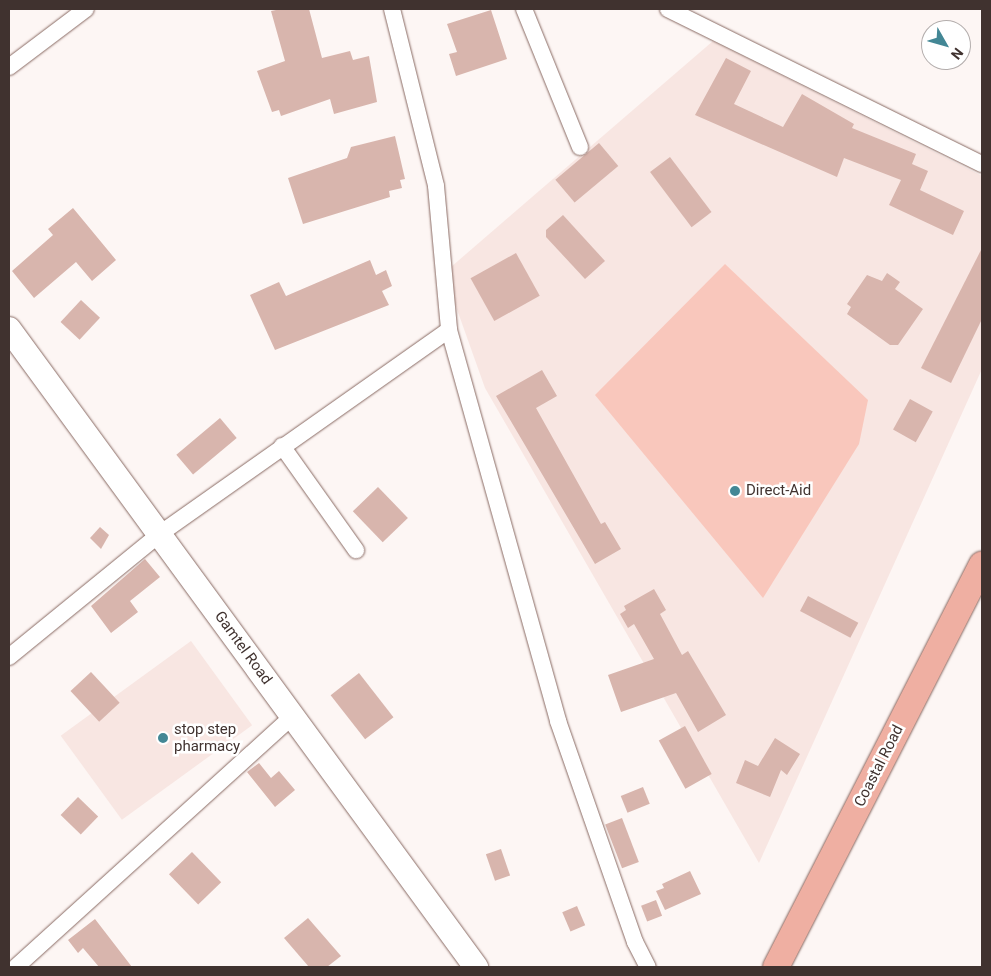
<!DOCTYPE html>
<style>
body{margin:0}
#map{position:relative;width:991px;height:976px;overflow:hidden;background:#fdf6f4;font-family:Roboto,sans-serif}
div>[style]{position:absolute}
.built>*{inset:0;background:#f8e6e2;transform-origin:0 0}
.green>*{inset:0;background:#f9c7bc}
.building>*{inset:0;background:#d8b5ad;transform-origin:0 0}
.roads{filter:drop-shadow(0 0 1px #896a63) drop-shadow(0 0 1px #896a63)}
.street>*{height:16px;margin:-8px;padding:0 8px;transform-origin:8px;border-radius:8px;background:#fff}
.secondary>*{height:24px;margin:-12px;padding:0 12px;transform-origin:12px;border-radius:12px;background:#fff}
.primary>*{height:26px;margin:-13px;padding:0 13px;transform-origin:13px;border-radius:13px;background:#efafa2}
.dots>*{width:14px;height:14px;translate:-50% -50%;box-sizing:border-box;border:2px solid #fff;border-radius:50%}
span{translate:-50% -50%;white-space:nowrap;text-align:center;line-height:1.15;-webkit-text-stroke:5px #fff;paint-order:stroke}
.poi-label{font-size:15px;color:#40322f}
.left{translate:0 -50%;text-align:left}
.street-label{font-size:15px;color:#40322f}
.frame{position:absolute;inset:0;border:10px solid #40322f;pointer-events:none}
.north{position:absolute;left:921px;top:20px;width:50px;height:50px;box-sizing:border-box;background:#fff;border:1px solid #b3adac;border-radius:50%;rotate:128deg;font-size:14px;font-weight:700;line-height:20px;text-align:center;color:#40322f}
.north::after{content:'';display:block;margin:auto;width:18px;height:22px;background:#438795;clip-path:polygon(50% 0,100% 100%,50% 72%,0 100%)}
</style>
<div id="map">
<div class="built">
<div style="clip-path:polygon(713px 41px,982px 176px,982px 369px,759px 863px,485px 388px,444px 273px)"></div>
<div style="left:191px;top:641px;width:104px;height:161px;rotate:54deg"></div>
</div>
<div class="green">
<div style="clip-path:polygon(725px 264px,868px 400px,859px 444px,763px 598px,595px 395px)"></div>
</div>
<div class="building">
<div style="clip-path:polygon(281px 9px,309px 9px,322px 58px,350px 51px,353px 60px,369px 56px,377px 102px,334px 114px,330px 99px,281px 116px,279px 110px,272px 112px,257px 71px,285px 61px,271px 11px)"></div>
<div style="clip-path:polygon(491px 10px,507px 59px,456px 76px,449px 54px,457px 52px,447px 24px)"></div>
<div style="clip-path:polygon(726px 58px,751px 71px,734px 104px,783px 127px,802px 94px,854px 124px,852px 128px,916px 154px,912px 164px,928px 171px,920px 190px,964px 211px,953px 235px,889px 205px,901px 180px,844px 158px,837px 177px,695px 115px)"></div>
<div style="clip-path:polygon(395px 136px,405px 179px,400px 180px,402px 188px,389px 191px,390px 197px,303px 224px,288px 178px,347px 158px,351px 147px)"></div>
<div style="left:599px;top:143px;width:30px;height:57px;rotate:50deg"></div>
<div style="left:670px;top:157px;width:69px;height:25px;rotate:53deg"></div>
<div style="clip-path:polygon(73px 208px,116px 260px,92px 281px,76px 262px,34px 298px,12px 271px,53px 235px,48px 229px)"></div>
<div style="clip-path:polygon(563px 215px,605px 261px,585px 279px,546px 237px,546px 230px)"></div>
<div style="clip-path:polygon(982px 248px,982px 319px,951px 383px,921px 368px)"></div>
<div style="left:516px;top:253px;width:49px;height:52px;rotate:61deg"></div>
<div style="clip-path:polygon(370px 260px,376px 275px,386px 270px,392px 286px,382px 291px,389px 305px,275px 350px,250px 295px,279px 282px,286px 296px)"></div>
<div style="clip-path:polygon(887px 273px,900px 282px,895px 289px,923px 309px,898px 345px,890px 345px,847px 314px,851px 307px,847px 304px,867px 275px,882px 281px)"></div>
<div style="left:81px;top:300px;width:26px;height:30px;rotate:43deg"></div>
<div style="clip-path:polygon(542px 370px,557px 396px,536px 408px,601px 524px,605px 522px,621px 549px,595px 564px,496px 396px)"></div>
<div style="left:910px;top:399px;width:26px;height:35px;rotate:29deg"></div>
<div style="left:220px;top:418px;width:26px;height:57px;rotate:50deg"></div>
<div style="left:378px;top:487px;width:43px;height:35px;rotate:46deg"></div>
<div style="clip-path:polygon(100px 527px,109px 535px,101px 549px,90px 538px)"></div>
<div style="clip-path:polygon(145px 559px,160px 577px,130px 601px,138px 612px,111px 633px,91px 606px)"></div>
<div style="clip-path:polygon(654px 589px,666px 610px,660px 614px,682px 655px,688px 651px,726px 715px,698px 732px,676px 693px,621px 712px,608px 675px,654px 659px,634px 624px,628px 628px,620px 614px,626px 610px,624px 606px)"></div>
<div style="left:808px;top:596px;width:57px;height:17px;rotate:28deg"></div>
<div style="left:91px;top:672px;width:42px;height:28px;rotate:47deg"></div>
<div style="left:359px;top:673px;width:56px;height:36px;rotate:52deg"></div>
<div style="left:685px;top:726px;width:55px;height:30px;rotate:61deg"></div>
<div style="clip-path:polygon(775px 738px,800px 754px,787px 775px,781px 770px,770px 797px,736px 783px,745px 760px,758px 766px)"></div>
<div style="clip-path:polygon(259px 763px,271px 778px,279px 771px,295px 790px,275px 807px,247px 772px)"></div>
<div style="left:643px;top:787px;width:18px;height:24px;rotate:68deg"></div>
<div style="left:78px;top:797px;width:28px;height:25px;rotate:44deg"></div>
<div style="left:622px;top:818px;width:47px;height:18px;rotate:69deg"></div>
<div style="left:501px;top:849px;width:28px;height:16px;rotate:71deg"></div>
<div style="left:192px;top:852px;width:42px;height:32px;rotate:46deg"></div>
<div style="clip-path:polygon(690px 871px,701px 894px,665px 910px,656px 891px,664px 888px,662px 884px)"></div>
<div style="left:656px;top:900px;width:17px;height:16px;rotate:69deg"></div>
<div style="left:577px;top:906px;width:21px;height:16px;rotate:67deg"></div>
<div style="clip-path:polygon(308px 918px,341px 956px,327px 967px,309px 967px,284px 938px)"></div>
<div style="clip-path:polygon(95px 919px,132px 967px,99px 967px,83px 948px,78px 953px,68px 940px)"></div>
</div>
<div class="roads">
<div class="street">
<div style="left:392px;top:9px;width:182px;rotate:76deg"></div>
<div style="left:436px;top:186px;width:145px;rotate:84.8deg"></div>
<div style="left:449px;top:330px;width:406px;rotate:74.4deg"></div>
<div style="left:558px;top:721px;width:234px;rotate:70.8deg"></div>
<div style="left:635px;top:942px;width:28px;rotate:63deg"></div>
<div style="left:524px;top:9px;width:149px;rotate:67.9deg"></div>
<div style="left:668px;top:9px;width:350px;rotate:26.3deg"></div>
<div style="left:9px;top:67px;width:96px;rotate:-37deg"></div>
<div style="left:282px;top:446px;width:128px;rotate:54.6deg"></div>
<div style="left:9px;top:657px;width:196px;rotate:-39.2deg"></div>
<div style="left:161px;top:533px;width:352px;rotate:-35.2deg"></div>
<div style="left:16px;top:967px;width:374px;rotate:-42.2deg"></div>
</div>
<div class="secondary">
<div style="left:9px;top:329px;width:791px;rotate:53.8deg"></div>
</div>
<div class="primary">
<div style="left:776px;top:967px;width:452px;rotate:-62.9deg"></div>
</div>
</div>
<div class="dots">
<div style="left:735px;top:491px;background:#438795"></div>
<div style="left:163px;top:738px;background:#438795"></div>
</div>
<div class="poi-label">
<span class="left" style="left:746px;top:491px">Direct-Aid</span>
<span class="left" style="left:174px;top:738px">stop step<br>pharmacy</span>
</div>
<div class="street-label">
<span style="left:243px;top:648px;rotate:54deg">Gamtel Road</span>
<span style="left:879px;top:766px;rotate:-63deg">Coastal Road</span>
</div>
<div class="frame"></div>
<div class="north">N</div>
</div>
